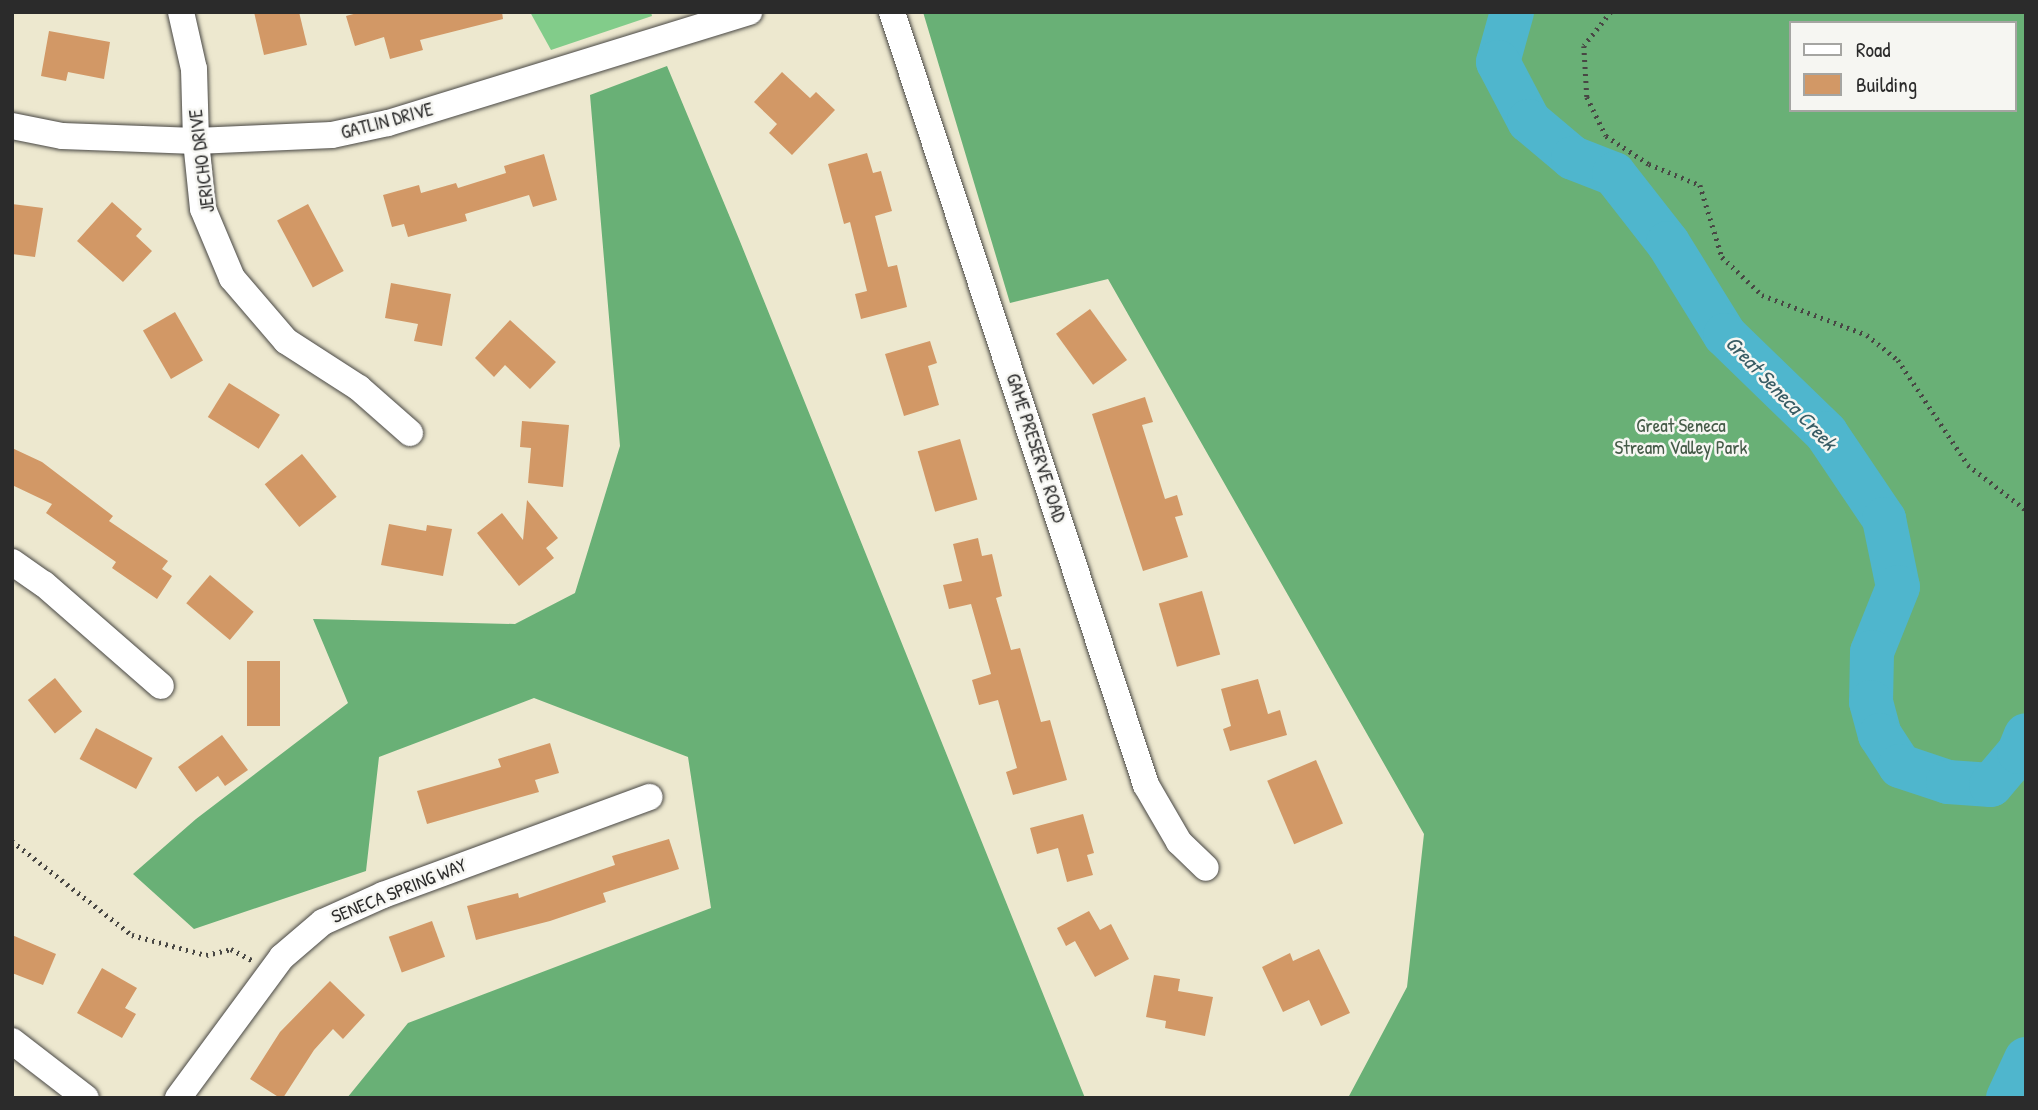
<!DOCTYPE html>
<style>
body{margin:0}
#map{position:relative;width:2038px;height:1110px;overflow:hidden;background:#ede8cf;font-family:"Patrick Hand",sans-serif}
div>[style]{position:absolute}
.green>*{inset:0;background:#82cc8a}
.forest>*{inset:0;background:#69b076}
.river>*{height:44px;margin:-22px;padding:0 22px;transform-origin:22px;border-radius:22px;background:#4fb6cd}
.building>*{inset:0;background:#d29866;transform-origin:0 0}
.path>*{height:4.5px;margin-top:-2.25px;transform-origin:0;background:repeating-linear-gradient(90deg,#484744 0 2px,transparent 0 7px)}
.roads{filter:drop-shadow(0 0 2px #484744) drop-shadow(0 0 2px #484744)}
.street>*{height:26px;margin:-13px;padding:0 13px;transform-origin:13px;border-radius:13px;background:#fff}
span{translate:-50% -50%;white-space:nowrap;text-align:center;line-height:1.15;-webkit-text-stroke:5px #f6f6f2;paint-order:stroke}
.street-label{font-size:19px;color:#2b2b2b}
.park-label{font-size:19px;color:#455b48}
.water-label{font-size:21px;color:#385c64;font-style:italic}
.frame{position:absolute;inset:0;border:14px solid #2b2b2b;pointer-events:none}
.legend{position:absolute;left:1789px;top:21px;width:228px;height:91px;box-sizing:border-box;background:#f6f6f2;border:2px solid #a5a5a2;margin:0;padding:9px 12px;list-style:none;font-size:21px;color:#2b2b2b}
.legend li{display:flex;align-items:center;gap:14px;height:35px}
.legend b{width:35px;border:2px solid #a5a5a2}
</style>
<div id="map">
<div class="green">
<div style="clip-path:polygon(530px 12px,651px 12px,652px 16px,551px 50px)"></div>
</div>
<div class="forest">
<div style="clip-path:polygon(evenodd,923px 12px,2026px 12px,2026px 1098px,1348px 1098px,1407px 987px,1424px 834px,1108px 279px,1010px 303px,923px 12px,1791px 23px,2015px 23px,2015px 110px,1791px 110px,1791px 23px)"></div>
<div style="clip-path:polygon(667px 66px,739px 239px,1085px 1098px,347px 1098px,408px 1023px,711px 908px,688px 757px,534px 698px,379px 757px,366px 871px,194px 929px,133px 874px,196px 819px,348px 703px,313px 619px,515px 624px,575px 593px,620px 446px,590px 95px)"></div>
</div>
<div class="river">
<div style="left:1512px;top:12px;width:52px;rotate:105.6deg"></div>
<div style="left:1498px;top:62px;width:67px;rotate:62.3deg"></div>
<div style="left:1529px;top:121px;width:57px;rotate:40.1deg"></div>
<div style="left:1573px;top:158px;width:44px;rotate:21.3deg"></div>
<div style="left:1614px;top:174px;width:88px;rotate:52deg"></div>
<div style="left:1668px;top:243px;width:108px;rotate:58.2deg"></div>
<div style="left:1725px;top:335px;width:141px;rotate:44.1deg"></div>
<div style="left:1826px;top:433px;width:104px;rotate:56deg"></div>
<div style="left:1884px;top:519px;width:69px;rotate:78.4deg"></div>
<div style="left:1898px;top:587px;width:70px;rotate:111.8deg"></div>
<div style="left:1872px;top:652px;width:50px;rotate:91.1deg"></div>
<div style="left:1871px;top:702px;width:34px;rotate:75deg"></div>
<div style="left:1880px;top:735px;width:37px;rotate:57deg"></div>
<div style="left:1900px;top:766px;width:51px;rotate:18.4deg"></div>
<div style="left:1948px;top:782px;width:43px;rotate:4deg"></div>
<div style="left:1991px;top:785px;width:43px;rotate:-49.7deg"></div>
<div style="left:2019px;top:752px;width:18px;rotate:-68deg"></div>
<div style="left:2008px;top:1098px;width:43px;rotate:-65.2deg"></div>
</div>
<div class="building">
<div style="clip-path:polygon(254px 12px,299px 12px,307px 45px,264px 55px)"></div>
<div style="clip-path:polygon(361px 12px,502px 12px,503px 19px,420px 40px,423px 50px,390px 59px,384px 37px,355px 46px,346px 16px)"></div>
<div style="clip-path:polygon(49px 31px,110px 42px,104px 79px,68px 72px,66px 81px,41px 76px)"></div>
<div style="clip-path:polygon(782px 72px,810px 98px,816px 92px,835px 110px,792px 155px,769px 133px,777px 124px,754px 102px)"></div>
<div style="clip-path:polygon(867px 153px,873px 173px,881px 171px,892px 211px,875px 216px,888px 267px,897px 265px,907px 307px,861px 319px,855px 294px,867px 291px,850px 222px,844px 224px,828px 164px)"></div>
<div style="clip-path:polygon(544px 154px,557px 200px,533px 207px,529px 195px,465px 214px,467px 221px,408px 237px,404px 224px,392px 227px,383px 195px,419px 185px,421px 193px,456px 183px,458px 188px,506px 173px,504px 166px)"></div>
<div style="clip-path:polygon(112px 202px,142px 229px,136px 236px,152px 251px,123px 282px,77px 241px)"></div>
<div style="clip-path:polygon(12px 204px,43px 208px,35px 257px,12px 254px)"></div>
<div style="left:308px;top:204px;width:76px;height:35px;rotate:62deg"></div>
<div style="clip-path:polygon(391px 283px,451px 294px,442px 346px,414px 341px,418px 324px,385px 318px)"></div>
<div style="left:1090px;top:309px;width:63px;height:42px;rotate:54deg"></div>
<div style="left:175px;top:312px;width:56px;height:37px;rotate:60deg"></div>
<div style="clip-path:polygon(510px 320px,556px 362px,530px 389px,505px 365px,494px 377px,475px 358px)"></div>
<div style="clip-path:polygon(930px 341px,937px 363px,928px 366px,939px 405px,904px 416px,885px 354px)"></div>
<div style="left:229px;top:383px;width:60px;height:40px;rotate:32deg"></div>
<div style="clip-path:polygon(1145px 397px,1153px 422px,1142px 425px,1165px 499px,1177px 495px,1183px 515px,1175px 517px,1188px 557px,1143px 571px,1092px 414px)"></div>
<div style="clip-path:polygon(522px 421px,569px 425px,563px 487px,528px 483px,531px 448px,520px 447px)"></div>
<div style="left:960px;top:439px;width:63px;height:44px;rotate:74deg"></div>
<div style="clip-path:polygon(12px 448px,42px 462px,113px 516px,109px 521px,168px 561px,162px 569px,172px 576px,157px 599px,112px 568px,116px 562px,46px 513px,52px 504px,12px 485px)"></div>
<div style="left:302px;top:454px;width:55px;height:48px;rotate:51deg"></div>
<div style="clip-path:polygon(527px 500px,558px 538px,546px 548px,554px 558px,519px 586px,477px 533px,502px 513px,523px 540px)"></div>
<div style="clip-path:polygon(389px 524px,426px 531px,427px 525px,452px 529px,443px 576px,381px 565px)"></div>
<div style="clip-path:polygon(978px 538px,982px 556px,992px 554px,1002px 596px,996px 598px,1011px 650px,1020px 648px,1041px 722px,1050px 720px,1067px 780px,1013px 795px,1006px 772px,1017px 768px,998px 700px,979px 705px,972px 680px,991px 674px,971px 604px,949px 609px,943px 585px,962px 581px,953px 544px)"></div>
<div style="left:210px;top:575px;width:57px;height:37px;rotate:40deg"></div>
<div style="left:1202px;top:591px;width:66px;height:45px;rotate:74deg"></div>
<div style="left:247px;top:661px;width:33px;height:65px"></div>
<div style="left:55px;top:678px;width:43px;height:35px;rotate:51deg"></div>
<div style="clip-path:polygon(1258px 679px,1268px 714px,1280px 710px,1287px 735px,1230px 751px,1223px 729px,1231px 726px,1221px 689px)"></div>
<div style="left:96px;top:728px;width:64px;height:35px;rotate:28deg"></div>
<div style="clip-path:polygon(222px 735px,248px 770px,225px 786px,218px 776px,196px 792px,178px 767px)"></div>
<div style="clip-path:polygon(550px 743px,559px 773px,535px 780px,539px 792px,427px 824px,417px 791px,501px 767px,498px 759px)"></div>
<div style="left:1316px;top:760px;width:69px;height:53px;rotate:67deg"></div>
<div style="clip-path:polygon(1083px 814px,1094px 853px,1087px 855px,1093px 875px,1067px 882px,1058px 848px,1037px 854px,1030px 828px)"></div>
<div style="clip-path:polygon(669px 839px,679px 869px,603px 893px,606px 902px,550px 921px,476px 940px,467px 906px,518px 893px,519px 898px,615px 865px,612px 856px)"></div>
<div style="clip-path:polygon(1089px 911px,1100px 930px,1111px 924px,1129px 959px,1095px 977px,1075px 941px,1066px 946px,1057px 928px)"></div>
<div style="left:432px;top:921px;width:38px;height:46px;rotate:70deg"></div>
<div style="clip-path:polygon(12px 935px,56px 954px,43px 985px,12px 973px)"></div>
<div style="clip-path:polygon(1319px 949px,1350px 1013px,1321px 1026px,1309px 1000px,1283px 1012px,1262px 967px,1290px 953px,1293px 961px)"></div>
<div style="clip-path:polygon(102px 968px,137px 988px,125px 1008px,136px 1014px,122px 1038px,77px 1013px)"></div>
<div style="clip-path:polygon(1154px 975px,1180px 979px,1178px 991px,1213px 997px,1205px 1036px,1165px 1028px,1166px 1021px,1146px 1017px)"></div>
<div style="clip-path:polygon(330px 981px,365px 1015px,343px 1039px,333px 1029px,314px 1050px,283px 1098px,280px 1098px,250px 1079px,280px 1032px)"></div>
</div>
<div class="path">
<div style="left:1611px;top:12px;width:43px;rotate:128.5deg"></div>
<div style="left:1584px;top:46px;width:51px;rotate:86.6deg"></div>
<div style="left:1587px;top:97px;width:43px;rotate:64deg"></div>
<div style="left:1606px;top:136px;width:51px;rotate:33.1deg"></div>
<div style="left:1649px;top:164px;width:55px;rotate:22.4deg"></div>
<div style="left:1700px;top:185px;width:75px;rotate:73deg"></div>
<div style="left:1722px;top:257px;width:55px;rotate:43.5deg"></div>
<div style="left:1762px;top:295px;width:112px;rotate:20.9deg"></div>
<div style="left:1867px;top:335px;width:40px;rotate:39deg"></div>
<div style="left:1898px;top:360px;width:126px;rotate:56.3deg"></div>
<div style="left:1968px;top:465px;width:73px;rotate:37.8deg"></div>
<div style="left:12px;top:841px;width:152px;rotate:38.1deg"></div>
<div style="left:132px;top:935px;width:77px;rotate:15.1deg"></div>
<div style="left:206px;top:955px;width:26px;rotate:-13deg"></div>
<div style="left:231px;top:949px;width:24px;rotate:28deg"></div>
</div>
<div class="roads">
<div class="street">
<div style="left:181px;top:12px;width:58px;rotate:77.2deg"></div>
<div style="left:194px;top:69px;width:72px;rotate:88.4deg"></div>
<div style="left:196px;top:141px;width:68px;rotate:84.1deg"></div>
<div style="left:203px;top:209px;width:75px;rotate:67.2deg"></div>
<div style="left:232px;top:278px;width:83px;rotate:49.4deg"></div>
<div style="left:286px;top:341px;width:87px;rotate:32.8deg"></div>
<div style="left:359px;top:388px;width:68px;rotate:41.4deg"></div>
<div style="left:892px;top:12px;width:814px;rotate:71.81deg"></div>
<div style="left:1146px;top:785px;width:66px;rotate:59.9deg"></div>
<div style="left:1179px;top:842px;width:37px;rotate:44deg"></div>
<div style="left:12px;top:126px;width:51px;rotate:11.3deg"></div>
<div style="left:62px;top:136px;width:134px;rotate:2.1deg"></div>
<div style="left:196px;top:141px;width:136px;rotate:-2.5deg"></div>
<div style="left:332px;top:135px;width:57px;rotate:-12.1deg"></div>
<div style="left:388px;top:123px;width:378px;rotate:-17.1deg"></div>
<div style="left:12px;top:562px;width:39px;rotate:35deg"></div>
<div style="left:44px;top:584px;width:155px;rotate:41.1deg"></div>
<div style="left:12px;top:1041px;width:93px;rotate:37.6deg"></div>
<div style="left:178px;top:1098px;width:175px;rotate:-53.6deg"></div>
<div style="left:282px;top:957px;width:54px;rotate:-40.5deg"></div>
<div style="left:323px;top:922px;width:66px;rotate:-24.2deg"></div>
<div style="left:383px;top:895px;width:284px;rotate:-20.2deg"></div>
</div>
</div>
<div class="street-label">
<span style="left:387px;top:121px;rotate:-15deg">GATLIN DRIVE</span>
<span style="left:202px;top:161px;rotate:-97deg">JERICHO DRIVE</span>
<span style="left:1036px;top:448px;rotate:72deg">GAME PRESERVE ROAD</span>
<span style="left:399px;top:891px;rotate:-22deg">SENECA SPRING WAY</span>
</div>
<div class="park-label">
<span style="left:1681px;top:437px">Great Seneca<br>Stream Valley Park</span>
</div>
<div class="water-label">
<span style="left:1781px;top:393px;rotate:46deg">Great Seneca Creek</span>
</div>
<div class="frame"></div>
<ul class="legend">
<li><b style="height:9px;background:#fff"></b>Road</li>
<li><b style="height:19px;background:#d29866"></b>Building</li>
</ul>
</div>
